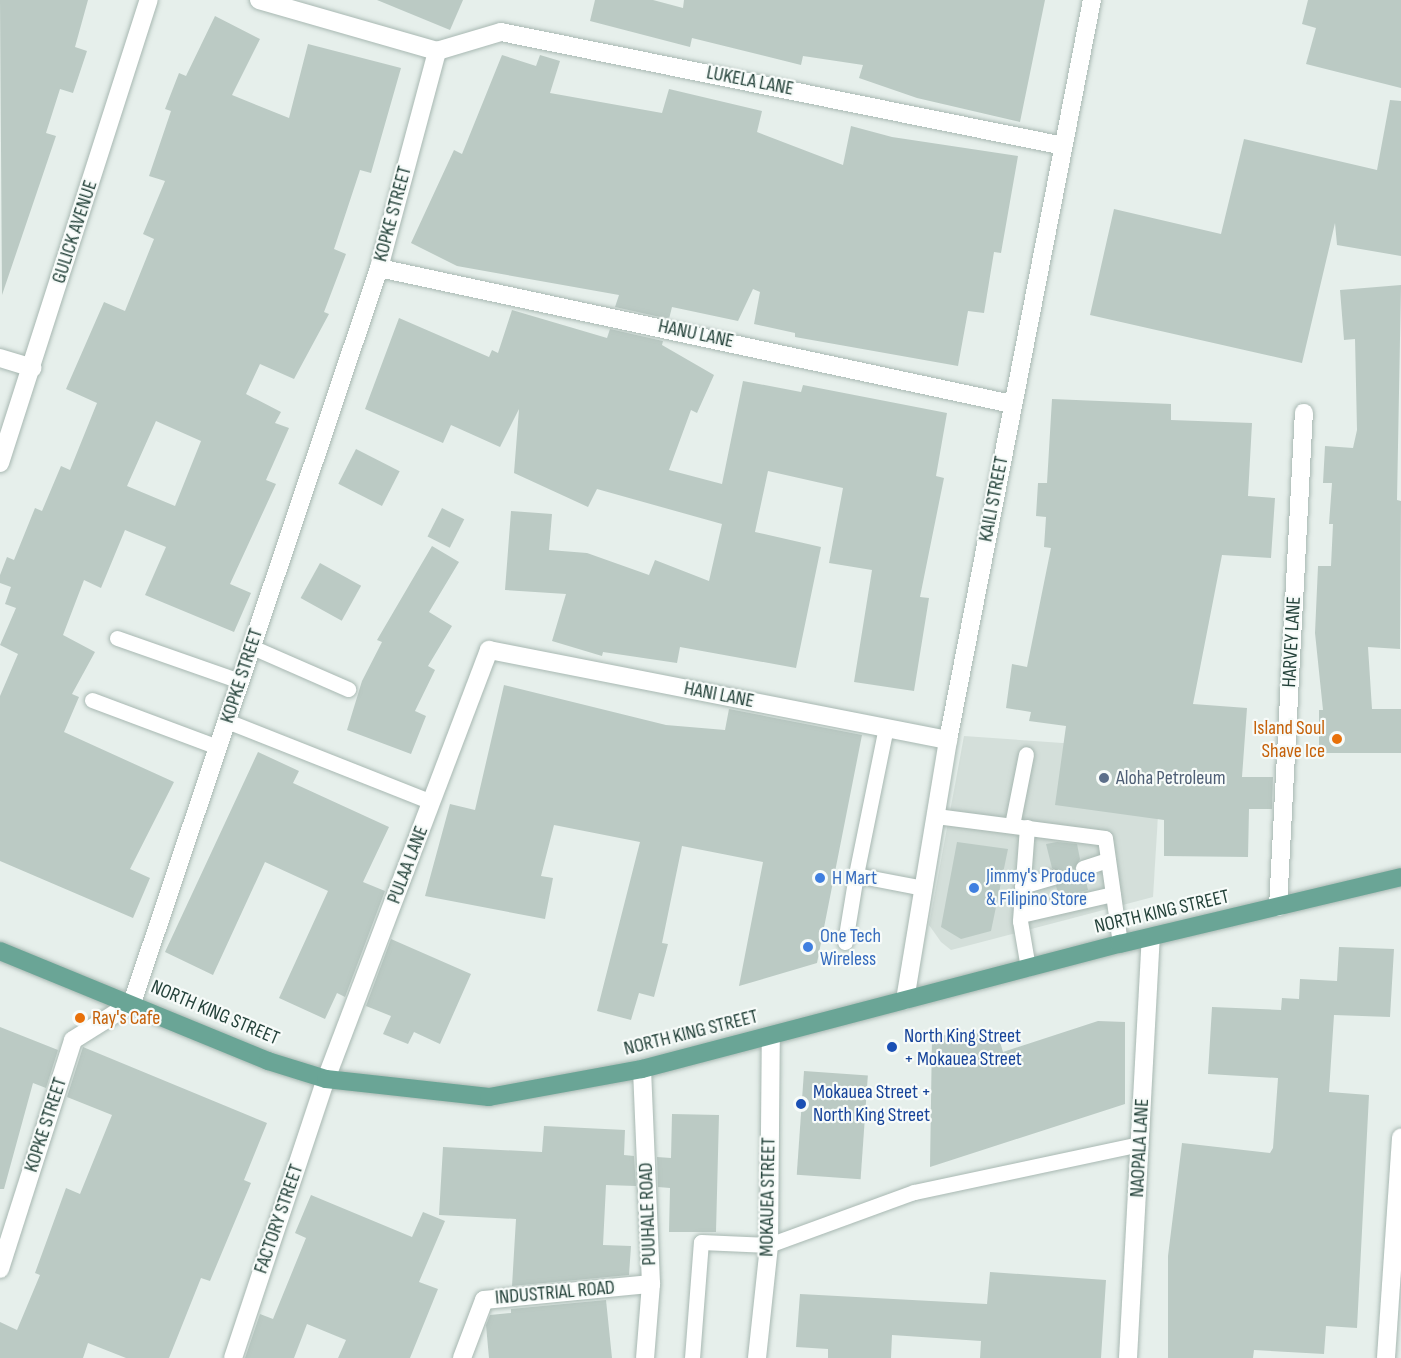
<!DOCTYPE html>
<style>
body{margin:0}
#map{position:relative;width:1401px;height:1358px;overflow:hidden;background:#e6efeb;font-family:"Sofia Sans Condensed",sans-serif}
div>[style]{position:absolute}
.built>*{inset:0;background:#d4dfda}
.building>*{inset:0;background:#bbcac4;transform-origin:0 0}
.roads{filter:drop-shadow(0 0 2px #a8b8b2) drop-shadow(0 0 2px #a8b8b2)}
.lane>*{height:15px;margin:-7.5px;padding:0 7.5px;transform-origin:7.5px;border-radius:7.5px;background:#fff}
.street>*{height:18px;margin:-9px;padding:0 9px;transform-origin:9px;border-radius:9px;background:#fff}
.secondary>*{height:18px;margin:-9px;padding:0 9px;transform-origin:9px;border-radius:9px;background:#fff}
.primary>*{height:18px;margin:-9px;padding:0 9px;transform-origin:9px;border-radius:9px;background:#6aa596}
.dots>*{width:16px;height:16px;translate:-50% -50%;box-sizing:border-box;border:3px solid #f7fbf9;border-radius:50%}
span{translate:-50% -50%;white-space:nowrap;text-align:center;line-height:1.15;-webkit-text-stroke:4.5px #f7fbf9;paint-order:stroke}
.street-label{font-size:20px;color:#24423a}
.food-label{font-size:20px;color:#c56008}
.right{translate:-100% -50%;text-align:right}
.left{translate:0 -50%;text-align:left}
.service-label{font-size:20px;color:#4e5e75}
.shop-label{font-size:20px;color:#366cbe}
.transit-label{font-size:20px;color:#164399}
</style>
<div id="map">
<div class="built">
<div style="clip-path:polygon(964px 736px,1162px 750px,1153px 897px,951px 950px,941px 942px,929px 925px)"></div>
</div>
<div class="building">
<div style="clip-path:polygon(0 0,88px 0,75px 47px,87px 51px,73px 93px,60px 89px,46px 133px,56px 136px,2px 295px)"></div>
<div style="clip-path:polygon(377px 0,463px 0,450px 30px)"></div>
<div style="clip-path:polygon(595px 0,653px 0,683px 8px,684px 0,1045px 0,1020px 122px,917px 98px,859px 78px,863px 65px,803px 56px,801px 65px,692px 38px,690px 47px,590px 21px)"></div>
<div style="clip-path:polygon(1308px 0,1401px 0,1401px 88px,1306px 64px,1316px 28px,1302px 24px)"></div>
<div style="clip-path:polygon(evenodd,215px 16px,260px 39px,232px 95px,289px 118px,308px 44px,401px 68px,371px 173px,360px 170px,334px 249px,346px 254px,324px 312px,329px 314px,294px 379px,260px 364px,246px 394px,281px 412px,275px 423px,289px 428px,266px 480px,276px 484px,230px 584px,251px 593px,234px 632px,145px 595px,166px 547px,125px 530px,101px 588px,84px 580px,63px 635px,95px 652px,72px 694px,79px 697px,64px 732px,174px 782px,130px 869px,150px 878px,133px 918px,0 861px,0 696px,18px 654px,0 645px,16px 608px,5px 604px,11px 587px,0 583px,0 575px,7px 557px,14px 560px,35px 508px,42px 511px,61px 466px,70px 470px,97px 403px,66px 389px,104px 302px,125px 311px,154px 239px,143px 234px,165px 181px,149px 176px,171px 111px,165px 109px,179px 73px,186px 76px,215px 16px,156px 421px,201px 441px,175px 506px,127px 486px,156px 421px)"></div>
<div style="clip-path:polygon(502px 55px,536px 66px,540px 55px,560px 61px,550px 93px,662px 113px,669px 89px,762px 111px,757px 132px,843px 165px,851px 126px,892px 137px,1018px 156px,1001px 253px,994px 252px,984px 313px,968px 311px,958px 366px,795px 337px,795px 333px,754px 324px,760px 292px,753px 289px,738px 321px,672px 307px,669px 319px,615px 307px,619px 295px,457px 266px,411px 243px,454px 150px,462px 154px)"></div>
<div style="clip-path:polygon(1390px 100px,1401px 101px,1401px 256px,1337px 245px,1335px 223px,1302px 363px,1090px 315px,1114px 209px,1221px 234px,1244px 139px,1377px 170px)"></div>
<div style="clip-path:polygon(1401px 285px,1397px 500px,1401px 501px,1400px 649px,1368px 647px,1372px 709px,1401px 709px,1401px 753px,1319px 753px,1319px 710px,1323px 710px,1315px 633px,1318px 566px,1331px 566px,1333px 524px,1329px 524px,1332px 483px,1323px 483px,1325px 446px,1353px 448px,1357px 430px,1355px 339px,1344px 340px,1340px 290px)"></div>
<div style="clip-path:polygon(512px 310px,607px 338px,610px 329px,663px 341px,662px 345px,714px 375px,697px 413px,691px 410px,669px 470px,722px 484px,743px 381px,801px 392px,803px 385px,947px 413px,936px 476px,944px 478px,920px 597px,929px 598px,914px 691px,854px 682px,872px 570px,829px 563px,843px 488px,768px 471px,755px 532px,821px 547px,796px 668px,680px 647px,677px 663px,603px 652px,602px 656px,552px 641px,566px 594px,505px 590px,511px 511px,552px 514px,549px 550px,587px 553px,649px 575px,655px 560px,709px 581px,722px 524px,597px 489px,588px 507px,514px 473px,519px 409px,500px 447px,451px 425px,443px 443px,365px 409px,399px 318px,489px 357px,492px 350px,498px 353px)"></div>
<div style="clip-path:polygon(1052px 399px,1171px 404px,1171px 420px,1252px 423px,1248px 496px,1275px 498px,1271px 558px,1222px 555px,1193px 704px,1247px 708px,1242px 777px,1273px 777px,1272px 809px,1249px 809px,1248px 857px,1164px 856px,1164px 820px,1055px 805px,1066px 726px,1029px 721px,1031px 712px,1006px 708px,1012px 664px,1027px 667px,1051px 548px,1044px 547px,1046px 517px,1036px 516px,1038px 483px,1047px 483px)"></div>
<div style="left:356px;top:449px;width:49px;height:39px;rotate:27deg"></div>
<div style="left:442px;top:508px;width:25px;height:32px;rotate:27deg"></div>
<div style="clip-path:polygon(432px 546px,459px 562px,429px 612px,452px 626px,428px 666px,435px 670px,415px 711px,426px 716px,411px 754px,347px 730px,362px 681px,382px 642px,377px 640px)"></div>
<div style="left:320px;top:563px;width:47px;height:40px;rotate:29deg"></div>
<div style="clip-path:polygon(504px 685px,666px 725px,725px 730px,729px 709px,862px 735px,817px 963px,739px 986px,763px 862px,682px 846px,662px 943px,668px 944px,654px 997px,639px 993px,631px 1020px,597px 1011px,640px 842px,554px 825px,541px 876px,553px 878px,545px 919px,425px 896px,450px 804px,475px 810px)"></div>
<div style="clip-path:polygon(258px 752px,299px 771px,293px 783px,389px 827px,363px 882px,385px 891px,345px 997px,337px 993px,325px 1019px,279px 998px,328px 891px,265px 862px,213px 975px,165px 952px)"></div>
<div style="clip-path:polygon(957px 842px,1008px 849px,991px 931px,961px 939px,941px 927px)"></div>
<div style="clip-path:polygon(1057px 842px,1077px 844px,1080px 859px,1074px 870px,1085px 877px,1088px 890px,1059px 896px,1056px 886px,1063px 875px,1052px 868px,1046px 844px)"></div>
<div style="clip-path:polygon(391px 939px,471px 974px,440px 1044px,414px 1032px,408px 1044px,383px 1034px,391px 1016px,366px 1006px)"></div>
<div style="clip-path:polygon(1339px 947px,1394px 949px,1390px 1017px,1334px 1015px,1329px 1092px,1369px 1095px,1357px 1328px,1326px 1326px,1324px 1354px,1254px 1350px,1253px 1358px,1168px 1358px,1168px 1256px,1182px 1143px,1270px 1153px,1273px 1148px,1278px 1078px,1208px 1074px,1212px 1007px,1281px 1010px,1282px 998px,1299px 999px,1300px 979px,1337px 981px)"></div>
<div style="clip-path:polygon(1098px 1021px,1125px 1022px,1125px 1104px,930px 1167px,932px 1036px,997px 1032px,1003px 1052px)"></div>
<div style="clip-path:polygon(0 1027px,58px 1050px,46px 1088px,33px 1083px,4px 1189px,0 1189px)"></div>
<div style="clip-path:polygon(83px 1047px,267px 1123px,244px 1180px,251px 1183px,210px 1281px,201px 1278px,169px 1358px,126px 1358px,88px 1343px,83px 1358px,0 1358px,0 1322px,17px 1330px,40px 1275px,35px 1273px,66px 1188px,80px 1194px,112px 1115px,67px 1097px)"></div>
<div style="left:804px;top:1071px;width:64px;height:104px;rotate:4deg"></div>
<div style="clip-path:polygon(672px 1114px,719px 1115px,716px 1232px,669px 1232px,670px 1188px,658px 1187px,657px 1157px,671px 1158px)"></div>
<div style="clip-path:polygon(544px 1126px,625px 1130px,624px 1155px,634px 1156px,636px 1186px,606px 1185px,603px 1245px,631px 1246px,629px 1275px,512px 1286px,516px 1219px,439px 1215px,443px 1147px,542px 1152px)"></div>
<div style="clip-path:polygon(311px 1195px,412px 1237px,423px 1212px,445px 1221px,419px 1282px,438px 1289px,410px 1358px,338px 1358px,346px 1340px,307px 1324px,294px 1358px,245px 1358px,260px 1314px,273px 1319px,306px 1238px,295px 1233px)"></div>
<div style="clip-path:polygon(990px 1272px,1106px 1280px,1101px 1358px,980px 1358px,981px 1341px,892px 1335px,891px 1358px,828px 1358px,828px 1349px,796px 1347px,800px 1294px,987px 1304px)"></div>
<div style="clip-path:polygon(606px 1300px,612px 1358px,489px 1358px,486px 1325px,490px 1315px,511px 1313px,511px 1309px)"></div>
</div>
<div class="roads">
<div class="lane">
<div style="left:117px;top:638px;width:130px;rotate:19.3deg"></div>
<div style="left:252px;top:647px;width:105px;rotate:23.6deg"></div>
<div style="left:92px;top:700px;width:134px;rotate:20.5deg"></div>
<div style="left:227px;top:721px;width:220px;rotate:21.6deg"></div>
<div style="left:886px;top:727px;width:151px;rotate:101.5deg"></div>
<div style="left:856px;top:875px;width:68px;rotate:11deg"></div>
<div style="left:936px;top:816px;width:170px;rotate:7.4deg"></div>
<div style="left:1105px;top:838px;width:107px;rotate:81.9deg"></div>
<div style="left:1012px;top:825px;width:72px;rotate:-78.8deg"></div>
<div style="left:1027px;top:827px;width:94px;rotate:94.3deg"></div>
<div style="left:1020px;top:921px;width:48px;rotate:80.3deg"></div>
<div style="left:1083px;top:868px;width:26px;rotate:-18deg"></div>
<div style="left:1022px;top:886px;width:33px;rotate:-16deg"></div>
<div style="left:1021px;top:915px;width:94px;rotate:-12.9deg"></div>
<div style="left:845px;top:942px;width:68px;rotate:-80.7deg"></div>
<div style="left:692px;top:1358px;width:116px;rotate:-85.6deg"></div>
<div style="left:701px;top:1242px;width:68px;rotate:2.5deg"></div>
<div style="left:769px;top:1245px;width:154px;rotate:-20.1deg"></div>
<div style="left:914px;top:1192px;width:231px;rotate:-12deg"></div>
</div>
<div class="street">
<div style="left:259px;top:0;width:185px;rotate:16deg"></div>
<div style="left:437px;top:51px;width:67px;rotate:-16.5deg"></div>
<div style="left:501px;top:32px;width:574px;rotate:11.45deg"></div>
<div style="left:379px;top:268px;width:647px;rotate:12.13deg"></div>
<div style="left:0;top:358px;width:34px;rotate:17deg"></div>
<div style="left:0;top:463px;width:486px;rotate:-72.2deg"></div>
<div style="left:1278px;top:907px;width:495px;rotate:-87deg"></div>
<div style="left:905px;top:1000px;width:264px;rotate:-80.6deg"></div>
<div style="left:948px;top:740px;width:754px;rotate:-78.99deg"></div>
<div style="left:642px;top:1069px;width:215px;rotate:87.6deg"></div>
<div style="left:651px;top:1284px;width:74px;rotate:94.6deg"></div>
<div style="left:0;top:1269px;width:240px;rotate:-72.3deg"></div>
<div style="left:73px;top:1040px;width:70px;rotate:-32.1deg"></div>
<div style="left:132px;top:1003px;width:775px;rotate:-71.42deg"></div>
<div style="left:379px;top:268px;width:225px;rotate:-75deg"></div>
<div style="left:233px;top:1358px;width:294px;rotate:-71.6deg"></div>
<div style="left:326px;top:1079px;width:459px;rotate:-69.2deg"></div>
<div style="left:489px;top:650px;width:468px;rotate:11.1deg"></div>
<div style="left:462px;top:1358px;width:62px;rotate:-69.2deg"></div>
<div style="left:484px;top:1300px;width:168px;rotate:-5.5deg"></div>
<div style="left:1128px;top:1358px;width:421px;rotate:-86.9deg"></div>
<div style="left:1386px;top:1358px;width:221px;rotate:-86.1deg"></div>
</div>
<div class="secondary">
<div style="left:757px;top:1358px;width:114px;rotate:-83.9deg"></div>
<div style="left:769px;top:1245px;width:209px;rotate:-89.5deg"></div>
</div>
<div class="primary">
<div style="left:0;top:951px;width:290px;rotate:22.3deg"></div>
<div style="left:268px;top:1061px;width:61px;rotate:17.2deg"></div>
<div style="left:326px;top:1079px;width:164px;rotate:6.3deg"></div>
<div style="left:489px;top:1097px;width:156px;rotate:-10.4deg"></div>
<div style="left:642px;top:1069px;width:494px;rotate:-14.7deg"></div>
<div style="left:1120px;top:944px;width:289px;rotate:-13.4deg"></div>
</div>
</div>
<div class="dots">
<div style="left:1337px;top:739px;background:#e8710a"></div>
<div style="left:1104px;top:778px;background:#5c6f8a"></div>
<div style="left:820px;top:878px;background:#3f7fe0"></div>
<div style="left:974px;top:888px;background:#3f7fe0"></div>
<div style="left:808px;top:947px;background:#3f7fe0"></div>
<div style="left:80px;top:1018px;background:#e8710a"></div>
<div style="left:892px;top:1047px;background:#1a4fb4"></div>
<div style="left:801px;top:1104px;background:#1a4fb4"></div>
</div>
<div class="street-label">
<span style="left:750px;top:81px;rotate:11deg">LUKELA LANE</span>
<span style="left:393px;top:214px;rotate:-75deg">KOPKE STREET</span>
<span style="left:75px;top:232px;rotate:-72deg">GULICK AVENUE</span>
<span style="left:696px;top:334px;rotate:12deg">HANU LANE</span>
<span style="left:994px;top:499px;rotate:-79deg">KAILI STREET</span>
<span style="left:1292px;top:642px;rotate:-87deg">HARVEY LANE</span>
<span style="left:242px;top:676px;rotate:-72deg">KOPKE STREET</span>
<span style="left:719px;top:695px;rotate:11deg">HANI LANE</span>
<span style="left:408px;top:865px;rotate:-69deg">PULAA LANE</span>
<span style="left:1162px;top:912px;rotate:-13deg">NORTH KING STREET</span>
<span style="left:215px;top:1013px;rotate:23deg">NORTH KING STREET</span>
<span style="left:691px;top:1033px;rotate:-14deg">NORTH KING STREET</span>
<span style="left:46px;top:1125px;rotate:-72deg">KOPKE STREET</span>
<span style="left:1140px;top:1148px;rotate:-87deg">NAOPALA LANE</span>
<span style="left:768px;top:1197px;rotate:-89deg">MOKAUEA STREET</span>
<span style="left:648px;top:1214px;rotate:-92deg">PUUHALE ROAD</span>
<span style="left:279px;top:1219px;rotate:-71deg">FACTORY STREET</span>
<span style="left:555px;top:1293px;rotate:-5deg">INDUSTRIAL ROAD</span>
</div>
<div class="food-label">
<span class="right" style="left:1325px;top:740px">Island Soul<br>Shave Ice</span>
<span class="left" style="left:92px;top:1018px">Ray's Cafe</span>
</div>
<div class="service-label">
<span class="left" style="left:1116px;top:778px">Aloha Petroleum</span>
</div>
<div class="shop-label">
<span class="left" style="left:986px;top:888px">Jimmy's Produce<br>&amp; Filipino Store</span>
<span class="left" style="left:832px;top:878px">H Mart</span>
<span class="left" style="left:820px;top:948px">One Tech<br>Wireless</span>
</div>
<div class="transit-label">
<span class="left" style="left:904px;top:1048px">North King Street<br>+ Mokauea Street</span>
<span class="left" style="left:813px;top:1104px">Mokauea Street +<br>North King Street</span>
</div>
</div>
